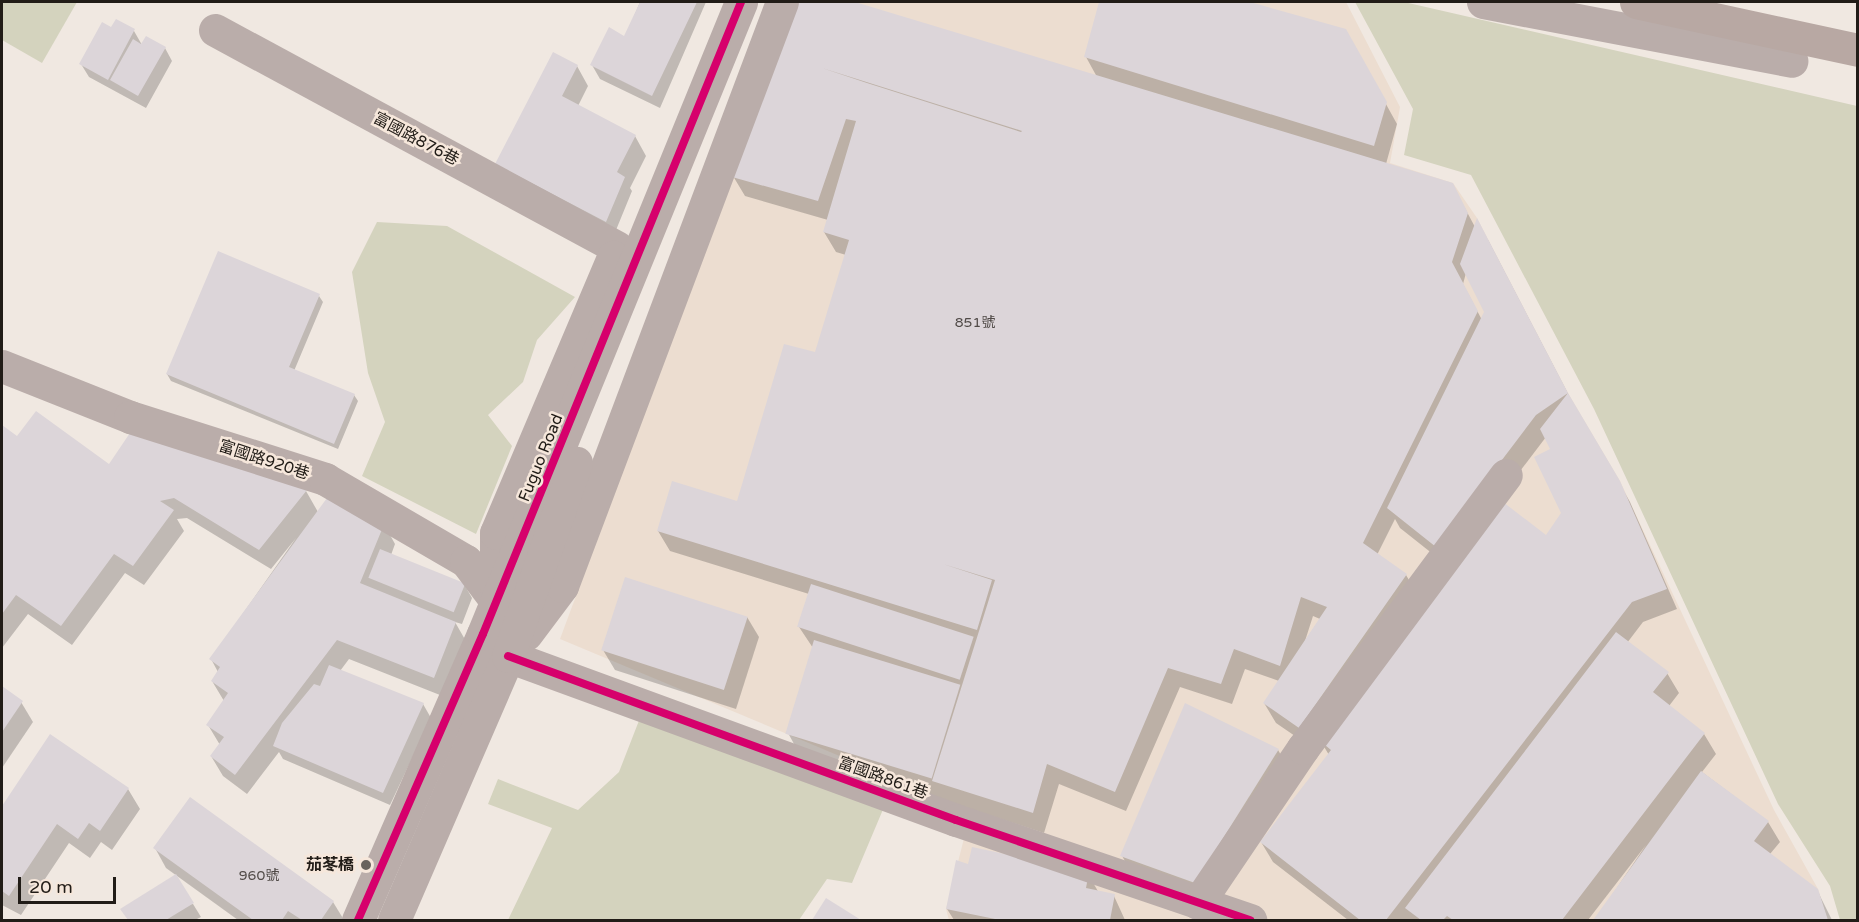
<!DOCTYPE html>
<meta charset="utf-8">
<style>
body{margin:0}
#map{position:relative;width:1859px;height:922px;overflow:hidden;background:#f0e8e1;font-family:"Varela Round","Noto Sans TC",sans-serif}
div>[style]{position:absolute}
.built>*{inset:0;background:#ecddd0}
.green>*{inset:0;background:#d4d3be}
.shadow>*{inset:0;background:#0003}
.building>*{inset:0;background:#dcd5d9;transform-origin:0 0}
.minor>*{height:33px;margin:-16.5px;padding:0 16.5px;transform-origin:16.5px;border-radius:16.5px;background:#baadaa}
.highway>*{height:33px;margin:-16.5px;padding:0 16.5px;transform-origin:16.5px;border-radius:16.5px;background:#b8a8a3}
.cycleway>*{height:8px;margin:-4px;padding:0 4px;transform-origin:4px;border-radius:4px;background:#d6006c}
.dots>*{width:16px;height:16px;translate:-50% -50%;box-sizing:border-box;border:3px solid #f6e7db;border-radius:50%}
span{translate:-50% -50%;white-space:nowrap;text-align:center;line-height:1.15;-webkit-text-stroke:5px #f6e7db;paint-order:stroke}
.number-label{font-size:14px;color:#514b48}
.number-label span{-webkit-text-stroke-width:0}
.street-label{font-size:16px;color:#211c17}
.poi-label{font-size:16px;color:#211c17;font-weight:700}
.right{translate:-100% -50%;text-align:right}
.frame{position:absolute;inset:0;border:3px solid #211c17;pointer-events:none}
.scale{position:absolute;left:18px;top:877px;width:98px;height:27px;box-sizing:border-box;border:3px solid #211c17;border-top:0;padding-left:8px;font-size:18px;line-height:21px;white-space:nowrap;color:#211c17;-webkit-text-stroke:4px #f6e7db;paint-order:stroke}
</style>
<div id="map">
<div class="built">
<div style="clip-path:polygon(797px 2px,1346px 2px,1400px 107px,1390px 163px,1453px 183px,1477px 218px,1568px 393px,1620px 481px,1774px 810px,1818px 889px,1828px 920px,949px 920px,946px 909px,971px 811px,560px 639px)"></div>
</div>
<div class="green">
<div style="clip-path:polygon(2px 2px,77px 2px,42px 63px,2px 40px)"></div>
<div style="clip-path:polygon(1355px 2px,1404px 2px,1857px 106px,1857px 920px,1840px 920px,1830px 886px,1778px 804px,1594px 409px,1471px 175px,1404px 155px,1413px 109px)"></div>
<div style="clip-path:polygon(377px 222px,447px 226px,575px 297px,537px 340px,523px 382px,488px 415px,512px 446px,476px 534px,362px 476px,385px 422px,368px 373px,352px 272px)"></div>
<div style="clip-path:polygon(640px 718px,887px 800px,852px 883px,827px 879px,799px 920px,508px 920px,552px 828px,488px 804px,498px 779px,578px 810px,619px 772px)"></div>
</div>
<div class="shadow">
<div style="clip-path:polygon(640px 2px,706px 2px,660px 108px,600px 79px,592px 65px,625px 38px)"></div>
<div style="clip-path:polygon(evenodd,799px 2px,849px 2px,1097px 77px,1086px 57px,1101px 2px,1245px 2px,1345px 30px,1397px 124px,1386px 164px,1452px 184px,1475px 227px,1488px 240px,1577px 411px,1630px 502px,1677px 609px,1643px 622px,1627px 643px,1667px 673px,1679px 693px,1669px 706px,1704px 734px,1716px 754px,1702px 772px,1768px 822px,1780px 842px,1770px 854px,1817px 890px,1832px 920px,1595px 920px,1646px 845px,1588px 920px,1348px 920px,1273px 862px,1261px 842px,1329px 755px,1320px 740px,1547px 537px,1563px 513px,1552px 450px,1546px 437px,1448px 566px,1400px 528px,1395px 519px,1377px 555px,1406px 575px,1418px 595px,1311px 747px,1276px 723px,1264px 703px,1279px 681px,1245px 669px,1232px 704px,1180px 687px,1126px 811px,1059px 784px,1044px 833px,799px 753px,788px 733px,813px 648px,799px 627px,809px 594px,670px 551px,658px 531px,738px 503px,816px 354px,846px 255px,836px 252px,824px 232px,828px 220px,745px 196px,733px 176px,799px 2px,1466px 273px,1486px 312px,1482px 320px,1463px 284px,1466px 273px,799px 2px,1313px 616px,1320px 619px,1305px 641px,1313px 616px)"></div>
<div style="clip-path:polygon(111px 29px,134px 31px,142px 45px,165px 48px,172px 61px,146px 108px,89px 77px,81px 64px)"></div>
<div style="clip-path:polygon(577px 66px,588px 86px,578px 106px,635px 136px,646px 156px,630px 188px,632px 191px,614px 235px,505px 178px)"></div>
<div style="clip-path:polygon(319px 296px,323px 302px,294px 371px,354px 395px,358px 401px,338px 449px,171px 381px,167px 374px)"></div>
<div style="clip-path:polygon(2px 427px,17px 439px,110px 466px,278px 477px,306px 491px,318px 512px,384px 524px,395px 544px,391px 555px,464px 584px,472px 598px,462px 624px,455px 622px,467px 643px,445px 697px,349px 659px,340px 671px,423px 704px,431px 718px,390px 805px,283px 759px,279px 752px,247px 794px,223px 776px,211px 756px,220px 745px,208px 725px,224px 701px,212px 681px,218px 672px,211px 659px,296px 538px,271px 569px,187px 518px,177px 519px,184px 531px,144px 585px,125px 573px,72px 645px,28px 614px,2px 648px)"></div>
<div style="clip-path:polygon(747px 617px,759px 637px,736px 709px,615px 670px,603px 650px)"></div>
<div style="clip-path:polygon(2px 688px,21px 702px,33px 722px,2px 768px)"></div>
<div style="clip-path:polygon(1186px 705px,1278px 750px,1290px 770px,1207px 903px,1134px 876px,1122px 856px)"></div>
<div style="clip-path:polygon(50px 736px,128px 789px,140px 809px,112px 850px,101px 842px,90px 858px,69px 843px,21px 915px,2px 905px,2px 809px)"></div>
<div style="clip-path:polygon(190px 799px,333px 902px,344px 920px,238px 920px,166px 868px,155px 848px)"></div>
<div style="clip-path:polygon(970px 865px,1088px 874px,1099px 893px,1114px 896px,1125px 920px,954px 920px,947px 909px)"></div>
<div style="clip-path:polygon(826px 900px,858px 920px,814px 920px)"></div>
<div style="clip-path:polygon(193px 904px,201px 917px,195px 920px,129px 920px,122px 909px)"></div>
</div>
<div class="building">
<div style="clip-path:polygon(640px 2px,697px 2px,652px 96px,590px 65px,609px 27px,624px 36px)"></div>
<div style="clip-path:polygon(evenodd,797px 2px,855px 2px,1453px 183px,1468px 213px,1452px 262px,1478px 311px,1363px 543px,1407px 574px,1299px 728px,1263px 703px,1327px 607px,1301px 597px,1280px 666px,1234px 649px,1221px 684px,1168px 668px,1115px 792px,1047px 764px,1033px 813px,932px 781px,995px 580px,943px 564px,992px 580px,977px 630px,657px 531px,672px 481px,737px 501px,784px 344px,815px 352px,849px 240px,823px 232px,856px 121px,846px 119px,818px 201px,732px 177px,797px 2px,822px 68px,1022px 131px,1021px 132px,867px 83px,822px 68px)"></div>
<div style="clip-path:polygon(1099px 2px,1250px 2px,1346px 29px,1387px 102px,1374px 146px,1084px 57px)"></div>
<div style="clip-path:polygon(116px 19px,135px 29px,108px 80px,79px 64px,102px 22px,111px 27px)"></div>
<div style="clip-path:polygon(146px 36px,166px 47px,138px 96px,110px 80px,133px 39px,141px 44px)"></div>
<div style="clip-path:polygon(553px 52px,578px 65px,562px 96px,636px 135px,617px 172px,625px 177px,606px 222px,495px 164px)"></div>
<div style="clip-path:polygon(1477px 218px,1568px 393px,1620px 481px,1667px 589px,1632px 602px,1386px 920px,1360px 920px,1260px 842px,1331px 750px,1319px 740px,1503px 502px,1546px 535px,1561px 513px,1534px 457px,1550px 449px,1540px 429px,1568px 393px,1536px 415px,1436px 547px,1387px 508px,1484px 312px,1460px 264px)"></div>
<div style="clip-path:polygon(218px 251px,320px 294px,289px 367px,355px 394px,334px 444px,166px 374px)"></div>
<div style="clip-path:polygon(36px 411px,109px 464px,134px 427px,307px 490px,259px 550px,174px 498px,160px 501px,174px 510px,133px 566px,114px 554px,61px 626px,16px 595px,2px 614px,2px 425px,17px 436px)"></div>
<div style="clip-path:polygon(327px 498px,385px 522px,360px 583px,456px 622px,434px 678px,337px 640px,235px 775px,210px 756px,224px 737px,206px 725px,228px 693px,211px 681px,220px 667px,209px 659px)"></div>
<div style="left:380px;top:549px;width:92px;height:31px;rotate:22deg"></div>
<div style="left:625px;top:577px;width:129px;height:77px;rotate:18deg"></div>
<div style="left:811px;top:584px;width:171px;height:45px;rotate:18deg"></div>
<div style="clip-path:polygon(1616px 632px,1669px 672px,1653px 692px,1705px 733px,1562px 920px,1453px 920px,1447px 916px,1443px 920px,1421px 920px,1405px 908px)"></div>
<div style="left:814px;top:640px;width:153px;height:98px;rotate:17deg"></div>
<div style="clip-path:polygon(329px 665px,424px 703px,383px 793px,273px 746px,282px 723px,314px 684px,320px 686px)"></div>
<div style="clip-path:polygon(2px 686px,23px 701px,2px 732px)"></div>
<div style="clip-path:polygon(1185px 703px,1279px 749px,1195px 883px,1120px 856px)"></div>
<div style="clip-path:polygon(50px 734px,129px 788px,100px 831px,89px 823px,78px 839px,57px 824px,9px 896px,2px 891px,2px 806px)"></div>
<div style="clip-path:polygon(1701px 771px,1769px 821px,1754px 841px,1818px 889px,1828px 920px,1593px 920px)"></div>
<div style="clip-path:polygon(190px 797px,334px 901px,321px 920px,302px 920px,288px 911px,282px 920px,253px 920px,153px 848px)"></div>
<div style="clip-path:polygon(972px 847px,1089px 872px,1086px 888px,1115px 894px,1110px 920px,1000px 920px,946px 909px,956px 860px,968px 864px)"></div>
<div style="clip-path:polygon(176px 874px,194px 903px,166px 920px,128px 920px,120px 909px)"></div>
<div style="clip-path:polygon(826px 898px,861px 920px,812px 920px)"></div>
</div>
<div class="minor">
<div style="left:1483px;top:2px;width:314px;rotate:10.8deg"></div>
<div style="left:215px;top:30px;width:457px;rotate:28.4deg"></div>
<div style="left:2px;top:366px;width:138px;rotate:21.7deg"></div>
<div style="left:130px;top:417px;width:205px;rotate:17.6deg"></div>
<div style="left:325px;top:479px;width:163px;rotate:30.2deg"></div>
<div style="left:466px;top:561px;width:51px;rotate:52.9deg"></div>
<div style="left:496px;top:587px;width:54px;rotate:-90deg"></div>
<div style="left:496px;top:533px;width:300px;rotate:-67deg"></div>
<div style="left:526px;top:634px;width:60px;rotate:-53.1deg"></div>
<div style="left:562px;top:586px;width:624px;rotate:-69.36deg"></div>
<div style="left:508px;top:656px;width:477px;rotate:20.1deg"></div>
<div style="left:956px;top:820px;width:311px;rotate:18.8deg"></div>
<div style="left:1198px;top:903px;width:187px;rotate:-55.9deg"></div>
<div style="left:1303px;top:748px;width:340px;rotate:-53.4deg"></div>
<div style="left:358px;top:920px;width:312px;rotate:-66.4deg"></div>
<div style="left:483px;top:634px;width:683px;rotate:-67.79deg"></div>
<div style="left:394px;top:920px;width:288px;rotate:-66.6deg"></div>
<div style="left:508px;top:656px;width:205px;rotate:-70.6deg"></div>
</div>
<div class="highway">
<div style="left:1636px;top:2px;width:227px;rotate:12.2deg"></div>
</div>
<div class="cycleway">
<div style="left:508px;top:656px;width:477px;rotate:20.1deg"></div>
<div style="left:956px;top:820px;width:311px;rotate:18.8deg"></div>
<div style="left:358px;top:920px;width:312px;rotate:-66.4deg"></div>
<div style="left:483px;top:634px;width:683px;rotate:-67.79deg"></div>
</div>
<div class="dots">
<div style="left:366px;top:865px;background:#69635e"></div>
</div>
<div class="number-label">
<span style="left:975px;top:323px">851號</span>
<span style="left:259px;top:876px">960號</span>
</div>
<div class="street-label">
<span style="left:416px;top:139px;rotate:28deg">富國路876巷</span>
<span style="left:541px;top:458px;rotate:-68deg">Fuguo Road</span>
<span style="left:264px;top:460px;rotate:18deg">富國路920巷</span>
<span style="left:883px;top:778px;rotate:20deg">富國路861巷</span>
</div>
<div class="poi-label">
<span class="right" style="left:354px;top:865px">茄苳橋</span>
</div>
<div class="frame"></div>
<div class="scale">20 m</div>
</div>
